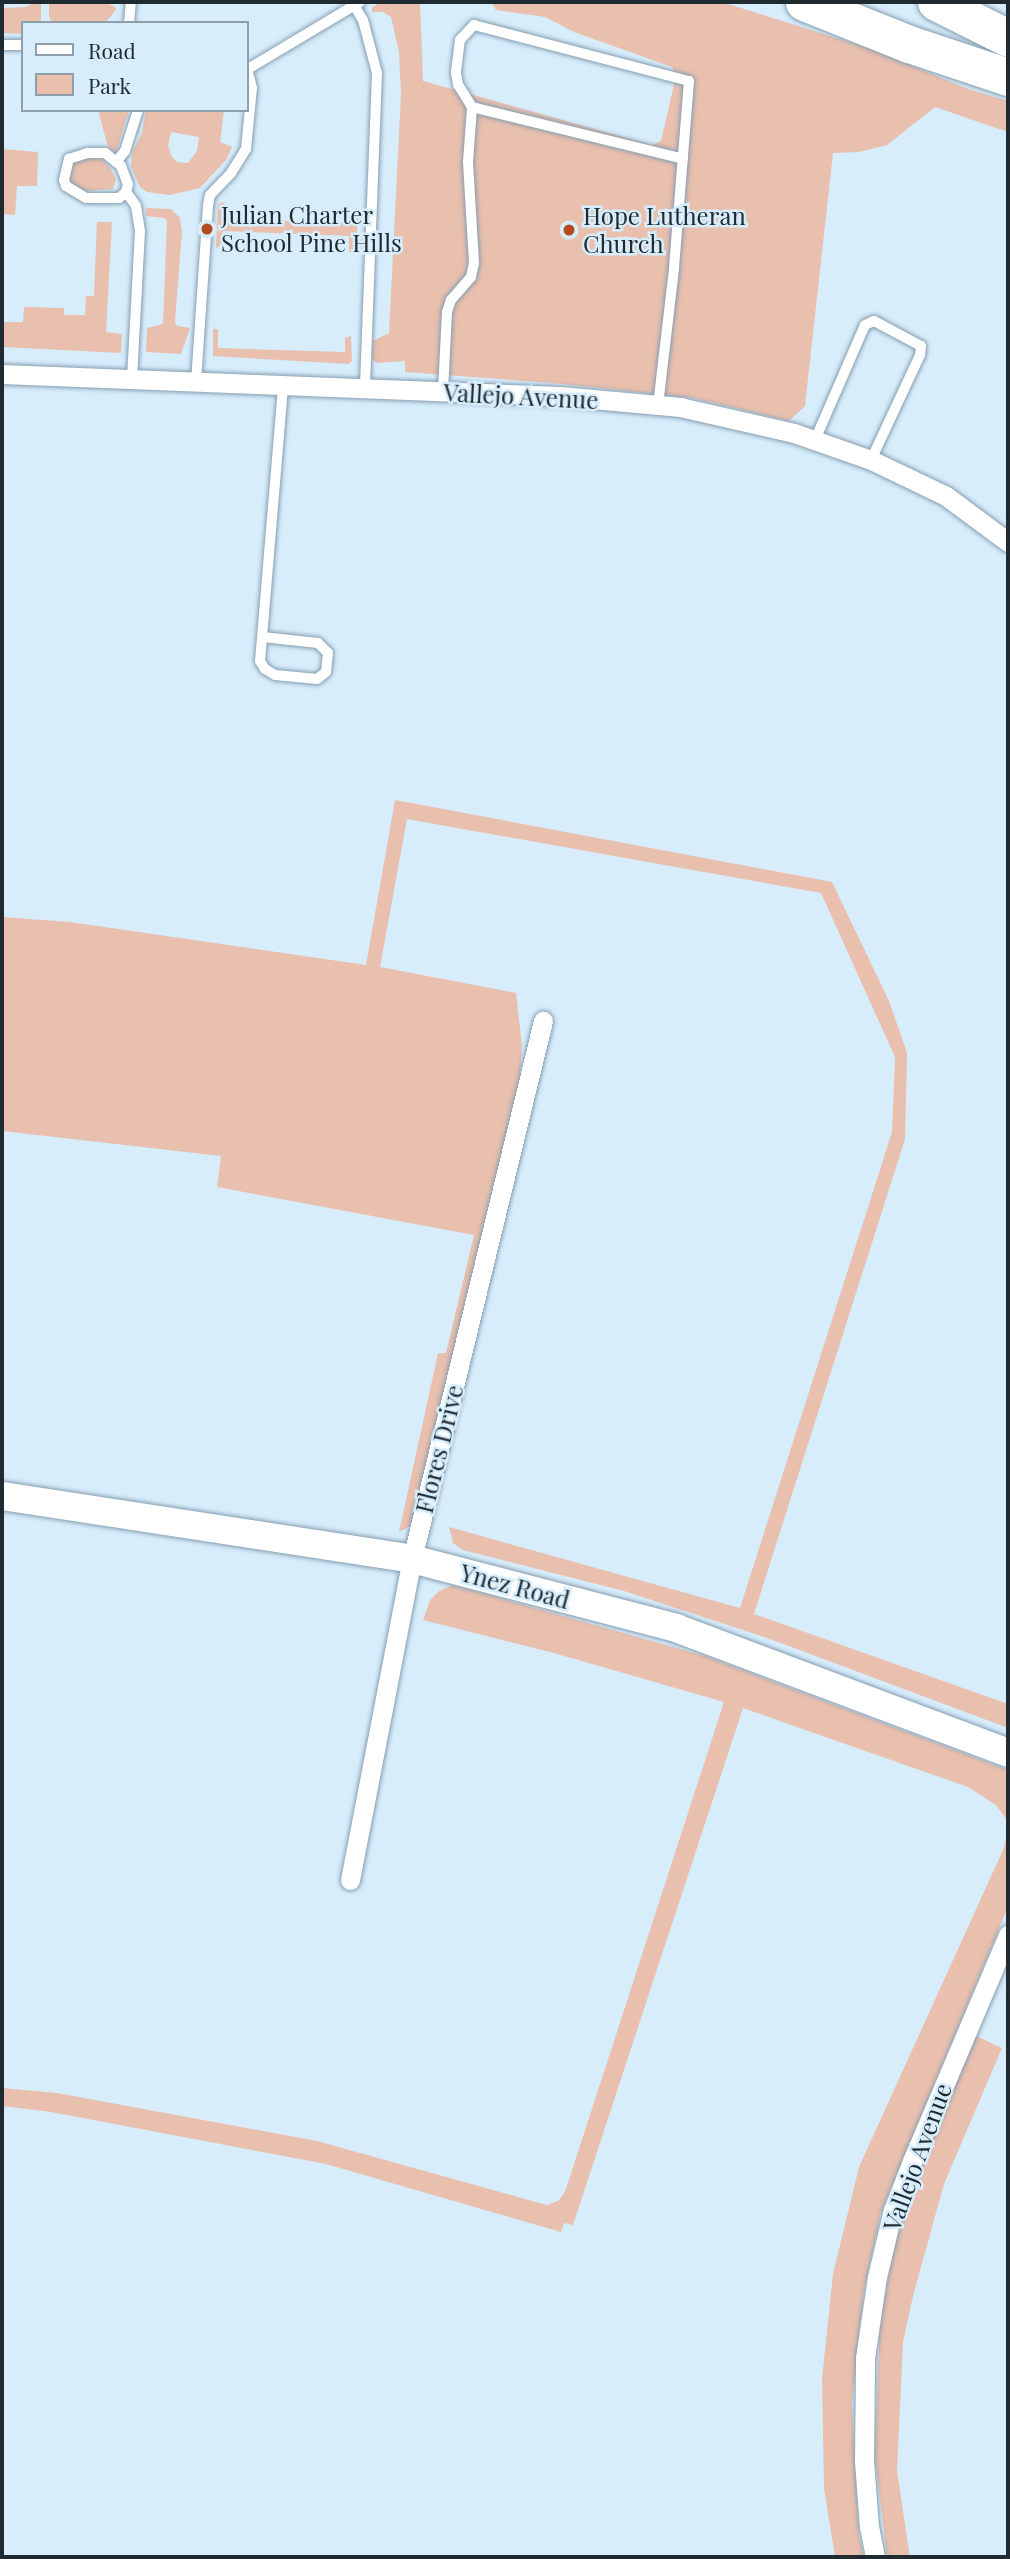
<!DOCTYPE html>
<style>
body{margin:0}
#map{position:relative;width:1010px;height:2559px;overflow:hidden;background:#d7edfc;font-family:"Playfair Display",serif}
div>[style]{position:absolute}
.green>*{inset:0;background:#e9bfae}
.roads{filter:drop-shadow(0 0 2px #859eb0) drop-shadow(0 0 2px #859eb0)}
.lane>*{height:10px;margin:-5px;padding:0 5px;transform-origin:5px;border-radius:5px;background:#fff}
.street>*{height:19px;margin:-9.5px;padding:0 9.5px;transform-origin:9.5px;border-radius:9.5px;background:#fff}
.secondary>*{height:28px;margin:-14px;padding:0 14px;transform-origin:14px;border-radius:14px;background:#fff}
.highway>*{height:37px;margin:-18.5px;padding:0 18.5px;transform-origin:18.5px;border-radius:18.5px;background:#fff}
.dots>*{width:19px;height:19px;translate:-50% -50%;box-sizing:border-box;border:4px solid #d7edfc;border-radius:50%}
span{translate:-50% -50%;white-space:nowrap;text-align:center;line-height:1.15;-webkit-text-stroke:5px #d7edfc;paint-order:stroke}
.poi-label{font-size:24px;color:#202a31}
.left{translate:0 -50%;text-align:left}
.street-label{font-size:24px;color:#202a31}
.frame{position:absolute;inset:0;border:4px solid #202a31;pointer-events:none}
.legend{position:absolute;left:21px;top:21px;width:228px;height:91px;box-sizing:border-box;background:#d7edfc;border:2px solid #8e9fab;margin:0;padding:9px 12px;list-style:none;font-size:21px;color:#202a31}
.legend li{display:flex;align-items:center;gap:14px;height:35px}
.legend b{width:35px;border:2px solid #8e9fab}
</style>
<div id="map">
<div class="green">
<div style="clip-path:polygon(35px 2px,41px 4px,41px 23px,23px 23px,23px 34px,2px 33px,2px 8px,26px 7px)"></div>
<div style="clip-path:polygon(49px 2px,105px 2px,117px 8px,107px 21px,52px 23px,49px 16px)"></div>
<div style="clip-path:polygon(382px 2px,420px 2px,423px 81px,652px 145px,661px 141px,676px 76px,672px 67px,574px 32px,545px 17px,496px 10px,491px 2px,722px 2px,871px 49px,968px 89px,1008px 101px,1008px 132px,935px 107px,887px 145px,859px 152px,833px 153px,805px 406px,789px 421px,692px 398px,552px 383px,405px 372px,405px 361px,377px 363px,372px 359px,373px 341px,389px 333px,401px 95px,399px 52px,391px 17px,383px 12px,372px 12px,372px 7px)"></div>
<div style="clip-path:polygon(98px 110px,129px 110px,116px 153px,108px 147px)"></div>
<div style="clip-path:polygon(evenodd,146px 110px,224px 110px,220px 142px,232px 147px,226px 160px,200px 188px,170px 195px,147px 192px,140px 187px,131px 167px,132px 153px,142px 133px,146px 110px,171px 132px,199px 137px,197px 151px,188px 163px,177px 162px,172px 157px,168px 146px,171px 132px)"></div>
<div style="clip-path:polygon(2px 149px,38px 152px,37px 186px,17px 186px,15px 215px,2px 214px)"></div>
<div style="clip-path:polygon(87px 157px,103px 160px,109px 166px,116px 179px,113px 189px,85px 191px,68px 183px,73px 161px)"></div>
<div style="clip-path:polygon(221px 202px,225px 204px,226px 218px,255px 220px,351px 223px,352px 210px,356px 208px,359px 211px,355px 251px,349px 252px,349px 236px,223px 231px,221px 245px,216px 248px,218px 205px)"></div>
<div style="clip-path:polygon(146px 208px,171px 209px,180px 218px,182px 232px,175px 322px,177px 326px,190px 328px,181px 354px,146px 352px,147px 328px,163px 324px,167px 221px,164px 218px,146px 216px)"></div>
<div style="clip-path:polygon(97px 222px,112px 222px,106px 332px,122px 334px,121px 353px,2px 347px,2px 322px,23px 322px,24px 307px,64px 308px,64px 315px,85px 315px,86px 296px,94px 296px)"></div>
<div style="clip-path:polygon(213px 328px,218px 330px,218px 348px,345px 352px,345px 338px,351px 336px,352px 361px,349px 364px,213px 356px)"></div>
<div style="clip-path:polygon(395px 800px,832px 882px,889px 1001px,907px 1053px,905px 1139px,754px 1614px,1008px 1704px,1008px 1728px,770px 1639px,624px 1591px,463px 1550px,453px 1543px,449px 1527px,740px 1608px,892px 1132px,895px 1057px,821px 893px,407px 819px,380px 967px,516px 993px,522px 1046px,520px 1077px,417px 1515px,410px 1526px,399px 1532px,438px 1353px,446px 1353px,474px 1235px,217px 1187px,221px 1156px,2px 1131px,2px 917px,70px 922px,366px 965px)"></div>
<div style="clip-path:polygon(453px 1585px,705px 1656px,1008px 1770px,1008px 1830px,1007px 1820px,996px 1805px,968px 1787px,743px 1708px,573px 2225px,564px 2223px,561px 2232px,326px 2164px,51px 2112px,2px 2106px,2px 2088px,57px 2093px,317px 2141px,547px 2205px,558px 2201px,565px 2192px,724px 1702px,554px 1653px,423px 1620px,430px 1600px,439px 1591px)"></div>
<div style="clip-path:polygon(1008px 1832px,1008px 1907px,881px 2212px,864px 2290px,852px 2403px,859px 2535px,864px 2557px,835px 2557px,824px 2488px,822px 2379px,833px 2274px,859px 2167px,1003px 1850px)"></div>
<div style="clip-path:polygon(974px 2035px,1002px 2048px,944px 2184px,913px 2296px,903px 2342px,897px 2471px,910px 2557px,887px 2557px,875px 2456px,880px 2318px,895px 2243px,930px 2141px)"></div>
</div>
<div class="roads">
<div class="lane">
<div style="left:352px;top:2px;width:21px;rotate:59deg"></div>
<div style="left:363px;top:20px;width:55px;rotate:75.2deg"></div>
<div style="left:377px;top:73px;width:315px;rotate:92.2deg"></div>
<div style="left:129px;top:23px;width:21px;rotate:-85deg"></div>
<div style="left:2px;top:45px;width:21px"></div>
<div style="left:248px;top:69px;width:131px;rotate:-30.9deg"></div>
<div style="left:472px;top:107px;width:217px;rotate:13.8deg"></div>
<div style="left:88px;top:153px;width:17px"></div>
<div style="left:105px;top:153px;width:21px;rotate:39deg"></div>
<div style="left:121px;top:166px;width:19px;rotate:69deg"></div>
<div style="left:128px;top:184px;width:8px;rotate:104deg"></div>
<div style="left:126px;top:192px;width:9px;rotate:139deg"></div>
<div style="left:119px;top:198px;width:33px;rotate:180deg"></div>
<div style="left:86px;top:198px;width:23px;rotate:-149deg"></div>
<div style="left:66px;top:186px;width:6px;rotate:-108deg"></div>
<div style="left:64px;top:180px;width:22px;rotate:-77deg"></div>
<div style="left:69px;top:159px;width:20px;rotate:-18deg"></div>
<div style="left:116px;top:162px;width:14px;rotate:-51deg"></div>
<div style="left:125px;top:151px;width:43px;rotate:-72.4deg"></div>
<div style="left:126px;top:192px;width:17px;rotate:54deg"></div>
<div style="left:136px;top:206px;width:25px;rotate:81deg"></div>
<div style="left:140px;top:231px;width:148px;rotate:93.1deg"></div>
<div style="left:196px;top:382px;width:177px;rotate:-86.1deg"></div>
<div style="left:208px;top:205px;width:10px;rotate:-79deg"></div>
<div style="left:210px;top:195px;width:30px;rotate:-46deg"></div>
<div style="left:231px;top:173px;width:28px;rotate:-58deg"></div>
<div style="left:246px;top:149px;width:61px;rotate:-84.4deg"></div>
<div style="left:252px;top:88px;width:21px;rotate:-104deg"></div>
<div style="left:443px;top:391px;width:79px;rotate:-87.1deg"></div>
<div style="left:447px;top:312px;width:13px;rotate:-72deg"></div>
<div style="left:451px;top:300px;width:30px;rotate:-49deg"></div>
<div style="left:471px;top:277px;width:14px;rotate:-78deg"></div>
<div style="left:474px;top:263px;width:101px;rotate:-93.4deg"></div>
<div style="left:468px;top:162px;width:55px;rotate:-85.8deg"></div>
<div style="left:472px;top:107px;width:26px;rotate:-122deg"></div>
<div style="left:458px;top:85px;width:13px;rotate:-99deg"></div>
<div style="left:456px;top:72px;width:32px;rotate:-83deg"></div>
<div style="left:460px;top:40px;width:21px;rotate:-47deg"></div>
<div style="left:474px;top:25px;width:222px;rotate:14.6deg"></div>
<div style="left:689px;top:81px;width:189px;rotate:94.6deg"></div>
<div style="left:674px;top:269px;width:137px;rotate:96.7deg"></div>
<div style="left:815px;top:440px;width:125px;rotate:-66.5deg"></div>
<div style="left:865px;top:325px;width:10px;rotate:-24deg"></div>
<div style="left:874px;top:321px;width:53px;rotate:28deg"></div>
<div style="left:921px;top:346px;width:9px;rotate:96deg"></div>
<div style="left:920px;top:355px;width:116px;rotate:115deg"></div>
<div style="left:263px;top:637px;width:55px;rotate:6.2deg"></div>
<div style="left:318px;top:643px;width:14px;rotate:45deg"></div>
<div style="left:328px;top:653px;width:19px;rotate:96deg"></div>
<div style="left:326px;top:672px;width:11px;rotate:142deg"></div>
<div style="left:317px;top:679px;width:42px;rotate:-174.6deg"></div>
<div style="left:275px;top:675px;width:12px;rotate:-149deg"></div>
<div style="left:265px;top:669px;width:9px;rotate:-122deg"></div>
<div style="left:260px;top:661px;width:277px;rotate:-85.2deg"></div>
</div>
<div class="street">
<div style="left:2px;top:374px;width:558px;rotate:2.26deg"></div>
<div style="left:560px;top:396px;width:121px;rotate:5.2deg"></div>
<div style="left:680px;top:407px;width:117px;rotate:12.8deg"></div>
<div style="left:794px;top:433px;width:82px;rotate:19.3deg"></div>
<div style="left:871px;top:460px;width:83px;rotate:25.6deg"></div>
<div style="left:946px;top:496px;width:77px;rotate:36.6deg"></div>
<div style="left:350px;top:1880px;width:327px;rotate:-79.1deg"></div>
<div style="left:412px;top:1559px;width:554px;rotate:-76.32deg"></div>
<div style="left:875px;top:2557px;width:31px;rotate:-101deg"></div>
<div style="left:869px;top:2527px;width:66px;rotate:-94.3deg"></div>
<div style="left:864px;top:2461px;width:103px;rotate:-89.4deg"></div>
<div style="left:865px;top:2358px;width:82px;rotate:-81.6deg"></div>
<div style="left:877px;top:2277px;width:69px;rotate:-76.6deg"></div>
<div style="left:893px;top:2210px;width:53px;rotate:-68.8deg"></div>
<div style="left:912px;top:2161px;width:246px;rotate:-67deg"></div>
</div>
<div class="secondary">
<div style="left:2px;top:1496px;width:415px;rotate:8.7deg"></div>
<div style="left:412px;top:1559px;width:273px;rotate:14.6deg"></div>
<div style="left:676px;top:1628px;width:355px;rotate:20.6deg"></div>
</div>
<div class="highway">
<div style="left:804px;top:2px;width:113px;rotate:21.8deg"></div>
<div style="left:909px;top:44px;width:104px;rotate:18.4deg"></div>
<div style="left:936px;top:2px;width:80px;rotate:26.6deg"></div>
</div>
</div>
<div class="dots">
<div style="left:207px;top:229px;background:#b24c1f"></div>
<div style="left:569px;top:230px;background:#b24c1f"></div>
</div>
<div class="poi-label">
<span class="left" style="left:221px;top:229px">Julian Charter<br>School Pine Hills</span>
<span class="left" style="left:583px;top:230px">Hope Lutheran<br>Church</span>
</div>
<div class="street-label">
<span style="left:521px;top:396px;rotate:3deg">Vallejo Avenue</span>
<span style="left:439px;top:1449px;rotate:-76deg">Flores Drive</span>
<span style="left:515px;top:1586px;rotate:15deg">Ynez Road</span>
<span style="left:917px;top:2157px;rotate:-70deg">Vallejo Avenue</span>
</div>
<div class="frame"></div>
<ul class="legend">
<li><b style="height:9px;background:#fff"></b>Road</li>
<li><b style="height:19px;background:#e9bfae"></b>Park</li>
</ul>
</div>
